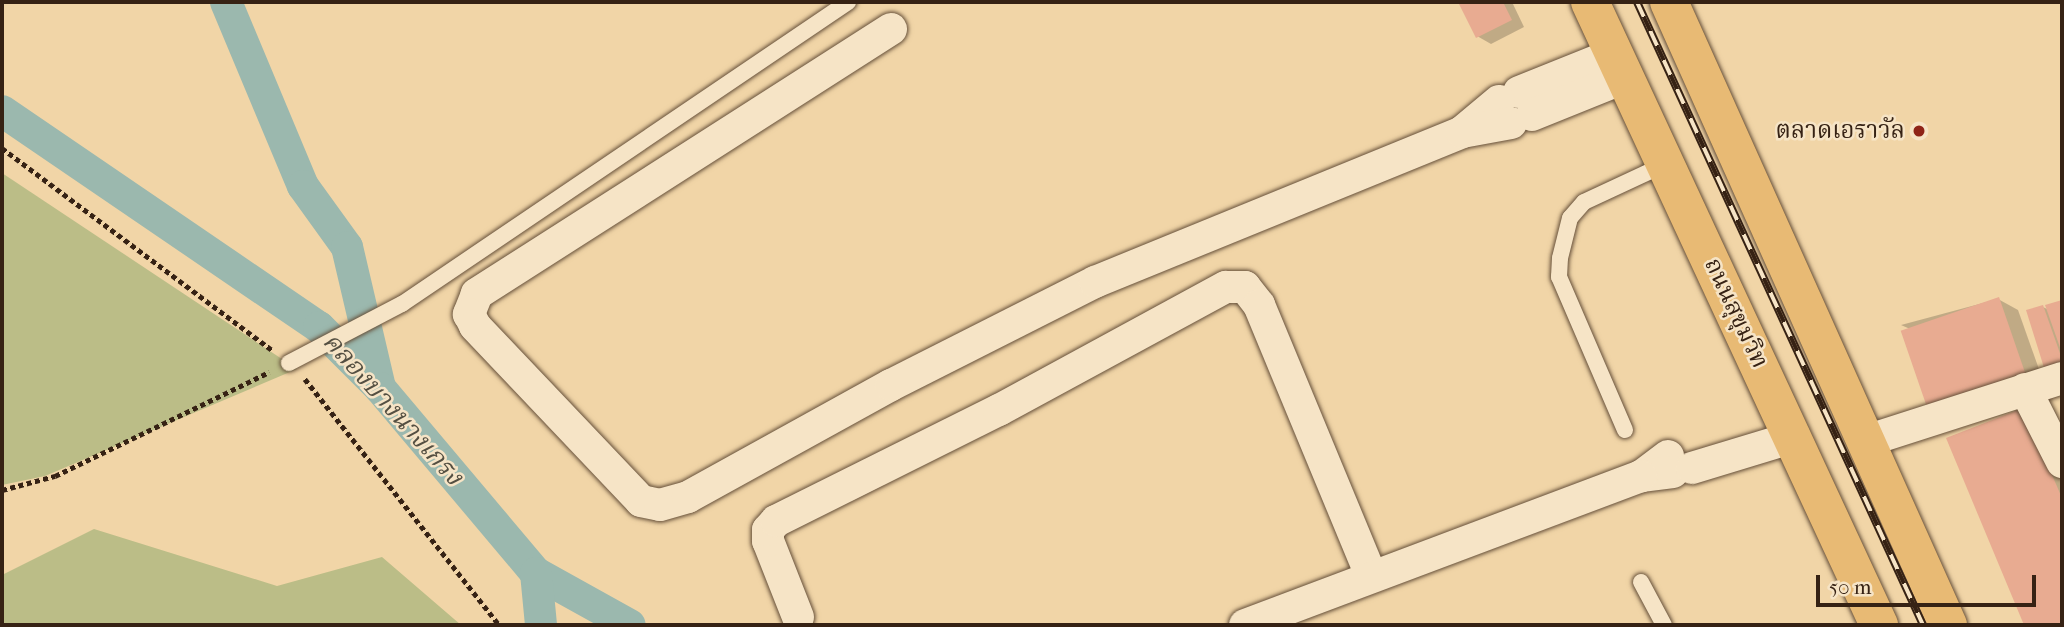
<!DOCTYPE html>
<meta charset="utf-8">
<style>
body{margin:0}
#map{position:relative;width:2064px;height:627px;overflow:hidden;background:#f1d5a7;font-family:"IM FELL French Canon","Noto Serif Thai",serif}
div>[style]{position:absolute}
.green>*{inset:0;background:#bbbd87}
.shadow>*{inset:0;background:#0003}
.canal>*{height:32px;margin:-16px;padding:0 16px;transform-origin:16px;border-radius:16px;background:#9bb8ae}
.building>*{inset:0;background:#e8ab91;transform-origin:0 0}
.path>*{height:4.5px;margin-top:-2.25px;transform-origin:0;background:repeating-linear-gradient(90deg,#362214 0 5px,transparent 0 8.5px)}
.roads{filter:drop-shadow(0 0 2px #654f39) drop-shadow(0 0 2px #654f39)}
.lane>*{height:16px;margin:-8px;padding:0 8px;transform-origin:8px;border-radius:8px;background:#f6e4c6}
.street>*{height:32px;margin:-16px;padding:0 16px;transform-origin:16px;border-radius:16px;background:#f6e4c6}
.highway>*{height:38px;margin:-19px;padding:0 19px;transform-origin:19px;border-radius:19px;background:#e8ba74}
.rail>*{height:8px;margin-top:-4px;transform-origin:0;background:repeating-linear-gradient(90deg,#f6e4c6 0 16px,#362214 0 32px);box-sizing:border-box;border-block:2px solid #362214}
.dots>*{width:19px;height:19px;translate:-50% -50%;box-sizing:border-box;border:4px solid #f6e4c6;border-radius:50%}
span{translate:-50% -50%;white-space:nowrap;text-align:center;line-height:1.15;-webkit-text-stroke:5px #f6e4c6;paint-order:stroke}
.poi-label{font-size:24px;color:#362214}
.right{translate:-100% -50%;text-align:right}
.street-label{font-size:24px;color:#362214}
.water-label{font-size:26px;color:#544f42;font-style:italic}
.frame{position:absolute;inset:0;border:4px solid #362214;pointer-events:none}
.scale{position:absolute;left:1816px;top:575px;width:220px;height:32px;box-sizing:border-box;border:4px solid #362214;border-top:0;padding-left:9px;font-size:21px;line-height:24px;white-space:nowrap;color:#362214;-webkit-text-stroke:5px #f6e4c6;paint-order:stroke}
</style>
<div id="map">
<div class="green">
<div style="clip-path:polygon(2px 173px,297px 369px,45px 476px,2px 485px)"></div>
<div style="clip-path:polygon(94px 529px,277px 586px,382px 557px,461px 625px,2px 625px,2px 575px)"></div>
</div>
<div class="shadow">
<div style="clip-path:polygon(1460px 2px,1512px 2px,1524px 27px,1491px 44px,1477px 36px)"></div>
<div style="clip-path:polygon(1998px 299px,2018px 310px,2046px 389px,1901px 325px)"></div>
<div style="clip-path:polygon(2062px 302px,2062px 380px,2043px 307px,2049px 310px,2048px 306px)"></div>
<div style="clip-path:polygon(1948px 439px,2062px 460px,2062px 625px,2025px 625px)"></div>
</div>
<div class="canal">
<div style="left:226px;top:2px;width:199px;rotate:67.3deg"></div>
<div style="left:303px;top:186px;width:75px;rotate:54.2deg"></div>
<div style="left:347px;top:247px;width:145px;rotate:76.8deg"></div>
<div style="left:2px;top:111px;width:384px;rotate:34.3deg"></div>
<div style="left:319px;top:327px;width:86px;rotate:45deg"></div>
<div style="left:380px;top:388px;width:242px;rotate:49.9deg"></div>
<div style="left:536px;top:573px;width:107px;rotate:29deg"></div>
<div style="left:536px;top:573px;width:52px;rotate:84.5deg"></div>
</div>
<div class="building">
<div style="clip-path:polygon(1458px 2px,1503px 2px,1512px 20px,1476px 38px)"></div>
<div style="left:1999px;top:297px;width:87px;height:104px;rotate:71deg"></div>
<div style="clip-path:polygon(2062px 300px,2062px 353px,2045px 305px)"></div>
<div style="clip-path:polygon(2043px 305px,2062px 359px,2062px 370px,2046px 374px,2026px 310px)"></div>
<div style="clip-path:polygon(2023px 408px,2062px 498px,2062px 625px,2024px 625px,1946px 438px)"></div>
</div>
<div class="path">
<div style="left:2px;top:148px;width:337px;rotate:36.8deg"></div>
<div style="left:305px;top:379px;width:313px;rotate:51.7deg"></div>
<div style="left:2px;top:490px;width:55px;rotate:-14.8deg"></div>
<div style="left:55px;top:476px;width:238px;rotate:-25.9deg"></div>
</div>
<div class="roads">
<div class="lane">
<div style="left:289px;top:363px;width:127px;rotate:-27.6deg"></div>
<div style="left:402px;top:304px;width:539px;rotate:-34.1deg"></div>
<div style="left:1625px;top:430px;width:167px;rotate:-113.3deg"></div>
<div style="left:1559px;top:277px;width:19px;rotate:-87deg"></div>
<div style="left:1560px;top:258px;width:41px;rotate:-76deg"></div>
<div style="left:1570px;top:218px;width:21px;rotate:-49deg"></div>
<div style="left:1584px;top:202px;width:90px;rotate:-24.9deg"></div>
<div style="left:1641px;top:582px;width:49px;rotate:61.9deg"></div>
</div>
<div class="street">
<div style="left:891px;top:29px;width:492px;rotate:147.4deg"></div>
<div style="left:477px;top:294px;width:22px;rotate:112deg"></div>
<div style="left:469px;top:314px;width:13px;rotate:63deg"></div>
<div style="left:475px;top:326px;width:241px;rotate:46.5deg"></div>
<div style="left:641px;top:501px;width:19px;rotate:12deg"></div>
<div style="left:660px;top:505px;width:29px;rotate:-16deg"></div>
<div style="left:688px;top:497px;width:232px;rotate:-28.9deg"></div>
<div style="left:891px;top:385px;width:229px;rotate:-26.8deg"></div>
<div style="left:1095px;top:282px;width:396px;rotate:-22.2deg"></div>
<div style="left:1519px;top:92px;width:102px;rotate:-21.8deg"></div>
<div style="left:1499px;top:101px;width:48px;rotate:140deg"></div>
<div style="left:1462px;top:132px;width:50px;rotate:-10.4deg"></div>
<div style="left:1532px;top:115px;width:101px;rotate:-22deg"></div>
<div style="left:2025px;top:389px;width:82px;rotate:63.1deg"></div>
<div style="left:1866px;top:441px;width:206px;rotate:-17.8deg"></div>
<div style="left:1668px;top:456px;width:34px;rotate:143deg"></div>
<div style="left:1641px;top:476px;width:32px;rotate:-7deg"></div>
<div style="left:1692px;top:468px;width:107px;rotate:-16.9deg"></div>
<div style="left:798px;top:617px;width:82px;rotate:-111.5deg"></div>
<div style="left:768px;top:541px;width:11px;rotate:-90deg"></div>
<div style="left:768px;top:530px;width:12px;rotate:-48deg"></div>
<div style="left:776px;top:521px;width:249px;rotate:-26.5deg"></div>
<div style="left:999px;top:410px;width:258px;rotate:-28.5deg"></div>
<div style="left:1226px;top:287px;width:19px"></div>
<div style="left:1245px;top:287px;width:23px;rotate:52deg"></div>
<div style="left:1259px;top:305px;width:292px;rotate:67.5deg"></div>
<div style="left:1245px;top:625px;width:423px;rotate:-20.6deg"></div>
</div>
<div class="highway">
<div style="left:1590px;top:2px;width:687px;rotate:65.11deg"></div>
<div style="left:1669px;top:2px;width:683px;rotate:65.88deg"></div>
</div>
</div>
<div class="rail">
<div style="left:1637px;top:2px;width:686px;rotate:65.34deg"></div>
</div>
<div class="dots">
<div style="left:1919px;top:131px;background:#8f2418"></div>
</div>
<div class="poi-label">
<span class="right" style="left:1905px;top:131px">ตลาดเอราวัล</span>
</div>
<div class="street-label">
<span style="left:1736px;top:313px;rotate:65deg">ถนนสุขุมวิท</span>
</div>
<div class="water-label">
<span style="left:393px;top:409px;rotate:48deg">คลองบางนางเกรง</span>
</div>
<div class="frame"></div>
<div class="scale">50 m</div>
</div>
